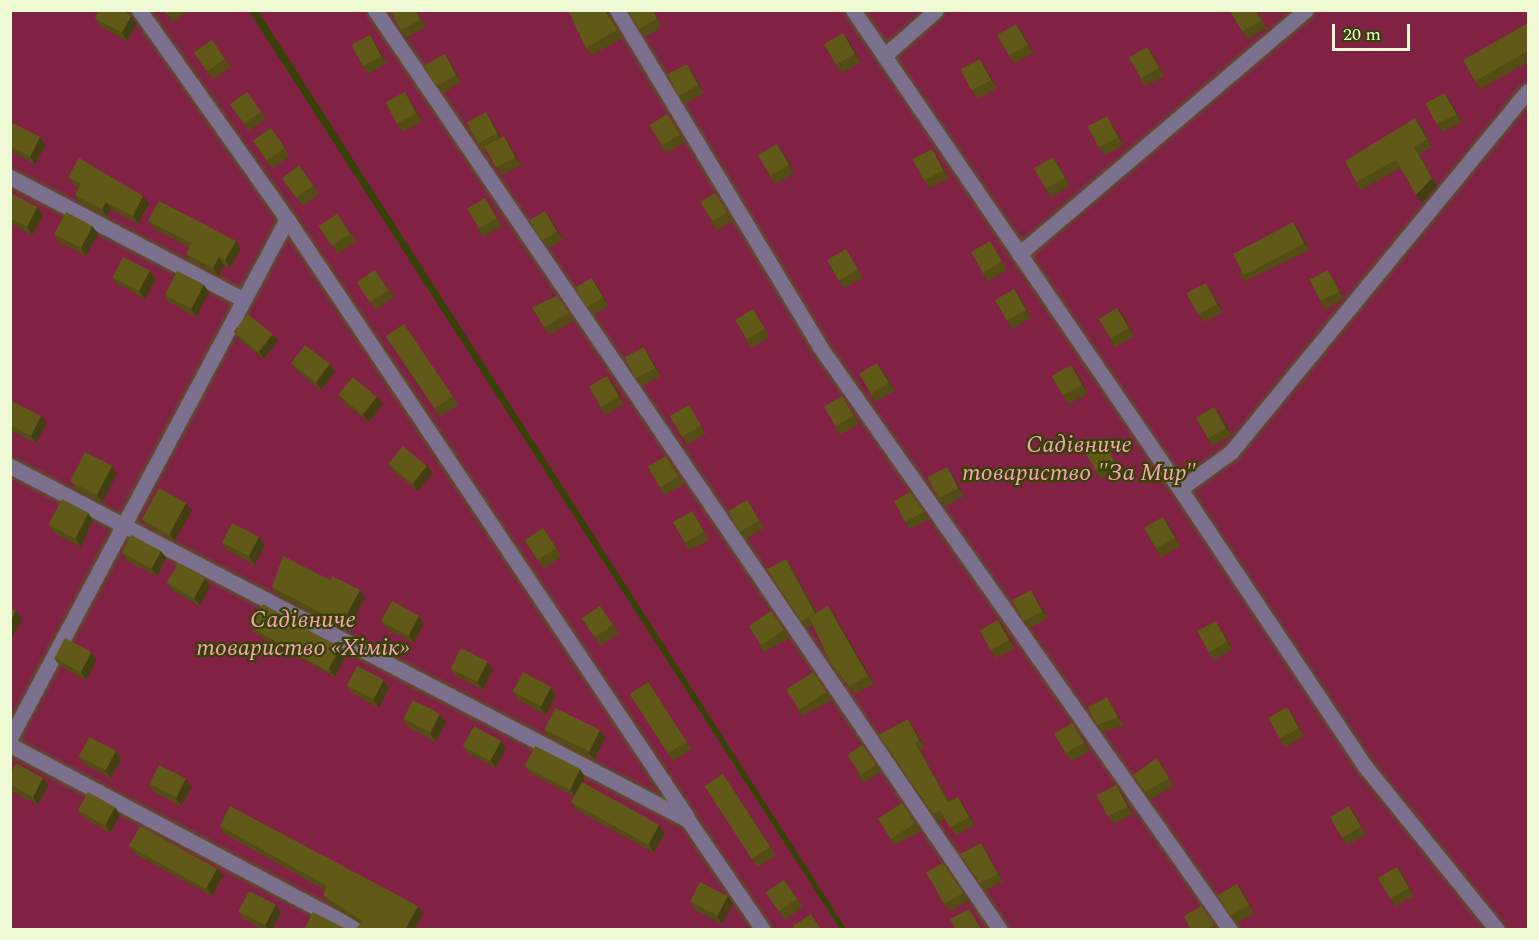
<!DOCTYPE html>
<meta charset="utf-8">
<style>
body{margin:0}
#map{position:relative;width:1539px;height:940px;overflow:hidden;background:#344204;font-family:Spectral,serif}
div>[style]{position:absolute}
.green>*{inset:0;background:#812144}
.roads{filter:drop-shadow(0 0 2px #525f25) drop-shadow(0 0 2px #525f25)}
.street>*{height:15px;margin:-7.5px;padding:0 7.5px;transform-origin:7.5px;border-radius:7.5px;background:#7b708d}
.wall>*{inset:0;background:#534d15;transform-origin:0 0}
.shaded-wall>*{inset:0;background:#433e11}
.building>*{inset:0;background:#605918;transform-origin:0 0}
span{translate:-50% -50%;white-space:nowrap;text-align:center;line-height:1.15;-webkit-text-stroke:4.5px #344204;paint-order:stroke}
.park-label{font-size:24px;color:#f9a0b7;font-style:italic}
.frame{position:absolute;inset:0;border:12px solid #edfad4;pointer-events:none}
.scale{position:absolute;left:1332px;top:24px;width:78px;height:27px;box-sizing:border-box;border:3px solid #edfad4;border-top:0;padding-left:8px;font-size:18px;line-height:21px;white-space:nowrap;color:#edfad4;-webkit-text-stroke:4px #344204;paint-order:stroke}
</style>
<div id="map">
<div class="green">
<div style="clip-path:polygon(10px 11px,249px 11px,840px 929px,11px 929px)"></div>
<div style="clip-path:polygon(258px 11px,1528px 11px,1528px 929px,846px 929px)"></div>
</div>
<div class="roads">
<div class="street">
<div style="left:375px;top:10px;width:1112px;rotate:55.81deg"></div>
<div style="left:617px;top:10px;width:393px;rotate:58.9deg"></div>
<div style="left:820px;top:347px;width:713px;rotate:54.88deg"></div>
<div style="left:853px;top:10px;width:580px;rotate:55.68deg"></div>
<div style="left:1180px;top:489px;width:63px;rotate:-36deg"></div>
<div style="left:1231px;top:452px;width:467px;rotate:-50.6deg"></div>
<div style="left:884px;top:56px;width:69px;rotate:-41.5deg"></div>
<div style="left:10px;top:177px;width:262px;rotate:27.7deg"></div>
<div style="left:287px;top:219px;width:719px;rotate:56.22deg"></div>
<div style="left:1019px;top:254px;width:377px;rotate:-40.4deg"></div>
<div style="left:10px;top:466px;width:765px;rotate:27.57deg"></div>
<div style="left:688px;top:820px;width:133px;rotate:55.7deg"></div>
<div style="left:1180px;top:489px;width:332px;rotate:56.3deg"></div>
<div style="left:1364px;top:765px;width:212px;rotate:51.1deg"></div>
<div style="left:10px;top:738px;width:588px;rotate:-61.91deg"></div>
<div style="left:287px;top:219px;width:256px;rotate:-125.3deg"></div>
<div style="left:10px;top:745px;width:394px;rotate:28deg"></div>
</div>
</div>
<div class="wall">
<div style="clip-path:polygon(164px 10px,189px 10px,172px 22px)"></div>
<div style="clip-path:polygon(416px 10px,426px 27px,406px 38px,401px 30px)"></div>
<div style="clip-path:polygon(568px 10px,609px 10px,608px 14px,623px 38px,592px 55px,586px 48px)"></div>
<div style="clip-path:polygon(653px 10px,662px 27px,645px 37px,639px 29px)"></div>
<div style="clip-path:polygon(1256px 10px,1267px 28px,1248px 39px,1242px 31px)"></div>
<div style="clip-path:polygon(131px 16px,137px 24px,127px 41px,100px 26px,95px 18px)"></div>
<div style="clip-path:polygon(1528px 23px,1528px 62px,1481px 89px,1475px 81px)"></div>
<div style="clip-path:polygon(1022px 32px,1033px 53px,1014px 63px,1009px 56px)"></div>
<div style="clip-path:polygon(843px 33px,861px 62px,842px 73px,836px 65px)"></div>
<div style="clip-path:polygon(370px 35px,387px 63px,368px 74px,362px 66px)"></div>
<div style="left:212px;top:40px;width:33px;height:22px;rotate:55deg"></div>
<div style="clip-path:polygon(1153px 55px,1164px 76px,1145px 86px,1140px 78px)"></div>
<div style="clip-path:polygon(450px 62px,461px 82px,443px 93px,438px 85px)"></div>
<div style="clip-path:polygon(985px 67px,997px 88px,978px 99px,972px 91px)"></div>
<div style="clip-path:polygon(692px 72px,704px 93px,685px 104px,679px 96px)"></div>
<div style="left:247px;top:92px;width:33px;height:21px;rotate:55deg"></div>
<div style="clip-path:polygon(405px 92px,422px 121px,403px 132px,397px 124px)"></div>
<div style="clip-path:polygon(1450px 101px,1462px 122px,1443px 132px,1437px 124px)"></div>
<div style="clip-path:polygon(486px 112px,501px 138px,504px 136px,509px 144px,521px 165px,502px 175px,487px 150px,484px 152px,478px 144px)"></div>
<div style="clip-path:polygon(667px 114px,685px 142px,666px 153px,660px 145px)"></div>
<div style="clip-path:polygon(1112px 124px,1124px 145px,1105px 155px,1099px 148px)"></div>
<div style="clip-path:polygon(1421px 126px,1432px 147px,1419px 154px,1437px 186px,1422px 203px,1401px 168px,1361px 190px,1356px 182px)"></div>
<div style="clip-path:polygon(10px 128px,46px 145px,35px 164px,10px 151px)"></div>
<div style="left:271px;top:128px;width:34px;height:22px;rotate:56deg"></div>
<div style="clip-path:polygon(932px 149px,949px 178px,930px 188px,924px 181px)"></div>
<div style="clip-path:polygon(783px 152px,794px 173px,775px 184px,770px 176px)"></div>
<div style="clip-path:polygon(1059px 165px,1070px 186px,1051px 197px,1046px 189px)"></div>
<div style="left:299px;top:166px;width:34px;height:21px;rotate:53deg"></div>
<div style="clip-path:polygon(68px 177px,149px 204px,138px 224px,111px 209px,107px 217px,80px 203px,75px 195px,79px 188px,74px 185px)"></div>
<div style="clip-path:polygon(11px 193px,43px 215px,32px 235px,10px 223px)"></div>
<div style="clip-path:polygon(485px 198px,502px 226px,483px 237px,478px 229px)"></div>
<div style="clip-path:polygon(721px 201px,733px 221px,717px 230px,711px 222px)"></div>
<div style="left:337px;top:214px;width:33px;height:22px;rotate:55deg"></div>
<div style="clip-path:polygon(551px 219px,563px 240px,548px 248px,529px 220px)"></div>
<div style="clip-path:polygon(148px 221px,236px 241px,241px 249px,230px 268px,224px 265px,219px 276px,191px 261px,186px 254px,189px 247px,154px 229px)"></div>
<div style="clip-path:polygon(92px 226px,98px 234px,86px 256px,59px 242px,54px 234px)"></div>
<div style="clip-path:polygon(1298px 229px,1310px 250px,1245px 281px,1239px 273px)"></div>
<div style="clip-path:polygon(995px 249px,1007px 270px,988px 281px,982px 273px)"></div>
<div style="clip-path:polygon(851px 257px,863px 278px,844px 288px,839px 281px)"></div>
<div style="left:375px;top:270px;width:33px;height:22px;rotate:55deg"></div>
<div style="clip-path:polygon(150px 271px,156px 279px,145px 299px,118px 284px,112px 277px)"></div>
<div style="clip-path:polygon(1333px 278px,1344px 298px,1326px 309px,1320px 301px)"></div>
<div style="clip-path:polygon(1206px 283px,1223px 312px,1204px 322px,1198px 314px)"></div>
<div style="clip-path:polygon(204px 285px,209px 293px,196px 317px,169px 302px,164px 295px)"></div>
<div style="clip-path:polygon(597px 285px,609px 306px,594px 315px,575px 287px)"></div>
<div style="clip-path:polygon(557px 296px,574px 321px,549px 335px,544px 327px)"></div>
<div style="clip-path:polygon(1020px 297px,1031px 318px,1012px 329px,1007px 321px)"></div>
<div style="clip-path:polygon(753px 309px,770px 337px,751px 348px,746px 340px)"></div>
<div style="clip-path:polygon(1123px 315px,1134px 336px,1115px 347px,1110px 339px)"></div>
<div style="left:404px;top:324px;width:97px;height:22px;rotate:56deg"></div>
<div style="clip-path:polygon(234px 332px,278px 341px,264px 359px,240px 340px)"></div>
<div style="clip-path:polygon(644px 347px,661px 376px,642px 386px,637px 378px)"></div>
<div style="clip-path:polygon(291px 363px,330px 364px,335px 372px,321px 390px,297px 371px)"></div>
<div style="clip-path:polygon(883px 370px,895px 391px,875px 402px,870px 394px)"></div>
<div style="clip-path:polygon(1076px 372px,1088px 393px,1069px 404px,1063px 396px)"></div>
<div style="clip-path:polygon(613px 384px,624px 404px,605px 415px,600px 407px)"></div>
<div style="clip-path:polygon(339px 395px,383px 404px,369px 422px,344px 403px)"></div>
<div style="clip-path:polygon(842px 396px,859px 424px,840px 435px,835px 427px)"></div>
<div style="clip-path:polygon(10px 400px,47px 423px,36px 443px,10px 430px)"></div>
<div style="clip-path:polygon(689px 405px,706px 434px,687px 444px,682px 436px)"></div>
<div style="clip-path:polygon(1214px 407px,1232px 435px,1212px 446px,1207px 438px)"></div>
<div style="clip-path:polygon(1102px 440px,1119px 468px,1100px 479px,1095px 471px)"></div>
<div style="clip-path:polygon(666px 456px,684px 484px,665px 495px,659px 487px)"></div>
<div style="clip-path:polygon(388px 464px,427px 466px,433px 473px,418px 491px,394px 472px)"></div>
<div style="clip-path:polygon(112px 466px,117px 474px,102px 503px,77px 490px,72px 482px)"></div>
<div style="clip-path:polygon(947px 467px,964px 496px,944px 507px,939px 499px)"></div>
<div style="clip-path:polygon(910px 492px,929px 519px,910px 529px,905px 522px)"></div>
<div style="clip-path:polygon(747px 500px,764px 528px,746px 539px,740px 531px)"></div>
<div style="clip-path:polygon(192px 510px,175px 541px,149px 527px,143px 520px)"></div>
<div style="clip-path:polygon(692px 511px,709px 540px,690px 550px,684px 543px)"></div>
<div style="clip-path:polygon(1163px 517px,1180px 546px,1161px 557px,1156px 549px)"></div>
<div style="clip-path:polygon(93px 520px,81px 547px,54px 533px,49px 525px)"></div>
<div style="left:543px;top:528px;width:34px;height:22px;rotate:56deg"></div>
<div style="clip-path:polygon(259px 537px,265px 545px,255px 565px,227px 550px,222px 543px)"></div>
<div style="clip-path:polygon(161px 551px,166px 558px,157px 576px,127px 561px,122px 553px)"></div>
<div style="clip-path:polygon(786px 559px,791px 567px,817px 613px,828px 606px,834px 614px,874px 684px,855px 694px,835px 670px,830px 662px,813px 625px,807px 628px,801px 621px)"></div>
<div style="clip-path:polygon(205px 578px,210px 586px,200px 606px,173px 591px,167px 583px)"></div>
<div style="clip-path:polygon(272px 587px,365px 598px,348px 631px,278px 595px)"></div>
<div style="clip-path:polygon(1031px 590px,1048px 618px,1030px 628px,1024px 621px)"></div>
<div style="left:600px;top:606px;width:33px;height:22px;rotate:55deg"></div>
<div style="clip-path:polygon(771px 611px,790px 638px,764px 652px,759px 644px)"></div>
<div style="clip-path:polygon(381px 621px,424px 623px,414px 643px,387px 629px)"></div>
<div style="clip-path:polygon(251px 627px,340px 649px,345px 657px,335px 677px,257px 635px)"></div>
<div style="clip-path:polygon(1003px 627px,1015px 648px,996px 658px,990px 651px)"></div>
<div style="clip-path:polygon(1221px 629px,1233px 649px,1214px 660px,1208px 652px)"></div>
<div style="clip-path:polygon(91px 652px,97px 660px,86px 680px,60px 666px,54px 658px)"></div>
<div style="clip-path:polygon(450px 668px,493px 670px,483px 690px,456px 676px)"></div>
<div style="clip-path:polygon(813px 672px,832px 700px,802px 716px,797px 708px)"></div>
<div style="clip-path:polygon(384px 680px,389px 688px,379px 708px,352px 693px,346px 685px)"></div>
<div style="left:648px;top:682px;width:80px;height:22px;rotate:57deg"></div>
<div style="clip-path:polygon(513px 692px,556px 695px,546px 715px,519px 700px)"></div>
<div style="clip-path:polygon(1112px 705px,1124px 725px,1103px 732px,1097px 725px)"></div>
<div style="clip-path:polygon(1293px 715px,1304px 736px,1285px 747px,1280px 739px)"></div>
<div style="clip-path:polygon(403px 719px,446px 722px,436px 742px,408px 727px)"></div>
<div style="clip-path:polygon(1072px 723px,1090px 751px,1071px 761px,1066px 754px)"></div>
<div style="clip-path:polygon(913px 727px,925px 747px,920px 750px,949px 801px,958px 797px,975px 825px,956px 835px,945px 818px,938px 822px,879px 735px)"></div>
<div style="clip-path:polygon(544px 729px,600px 730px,605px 738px,594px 760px,549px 737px)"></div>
<div style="clip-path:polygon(862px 745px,881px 772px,863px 783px,858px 775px)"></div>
<div style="clip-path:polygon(463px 746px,506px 748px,496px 768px,469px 754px)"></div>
<div style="clip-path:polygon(116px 751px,121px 759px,111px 778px,84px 764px,78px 756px)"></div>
<div style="clip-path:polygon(1162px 765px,1174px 786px,1150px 800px,1133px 775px)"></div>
<div style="clip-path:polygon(524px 766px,585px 777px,582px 782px,665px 833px,654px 853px,577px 810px,571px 802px,574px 796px,530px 773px)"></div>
<div style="clip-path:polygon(10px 774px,43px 778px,49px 785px,38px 805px,11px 791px)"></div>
<div style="left:723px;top:774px;width:97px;height:22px;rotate:57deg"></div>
<div style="clip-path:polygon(149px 784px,192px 787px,181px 806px,154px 792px)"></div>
<div style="clip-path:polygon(1116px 785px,1121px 793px,1133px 814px,1114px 824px,1109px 816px)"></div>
<div style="clip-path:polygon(902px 803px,921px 831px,894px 845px,889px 837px)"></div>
<div style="clip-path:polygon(78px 811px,120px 815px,110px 833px,84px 818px)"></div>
<div style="clip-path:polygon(1355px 814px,1366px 835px,1347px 845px,1342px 838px)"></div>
<div style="clip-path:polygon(220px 826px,423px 914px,360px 924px,328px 903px,323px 895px,325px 890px,225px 834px)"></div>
<div style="clip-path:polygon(129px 846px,217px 868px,223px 876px,212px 896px,135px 854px)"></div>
<div style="clip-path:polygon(986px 851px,1003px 881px,985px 891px,960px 854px)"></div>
<div style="clip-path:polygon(943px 863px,968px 901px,950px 911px,944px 904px)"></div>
<div style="clip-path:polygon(1403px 875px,1414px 896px,1395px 906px,1390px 898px)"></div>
<div style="left:784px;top:880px;width:33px;height:22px;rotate:55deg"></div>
<div style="clip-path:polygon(1243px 892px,1254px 913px,1237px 923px,1218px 895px)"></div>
<div style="clip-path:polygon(728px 896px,733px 904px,722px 924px,695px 910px,690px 902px)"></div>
<div style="clip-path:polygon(276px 905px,281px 913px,272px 930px,264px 930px,244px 919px,238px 911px)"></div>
<div style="clip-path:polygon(1201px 906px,1217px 930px,1191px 930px)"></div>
</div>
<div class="shaded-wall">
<div style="clip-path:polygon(605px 10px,609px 10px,608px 14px,623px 38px)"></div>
<div style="clip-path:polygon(131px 16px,137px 24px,127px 41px,122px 33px)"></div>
<div style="clip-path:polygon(1016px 24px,1022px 32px,1033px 53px,1028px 45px)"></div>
<div style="clip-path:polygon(843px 33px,849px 41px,861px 62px,855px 54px)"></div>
<div style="clip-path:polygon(370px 35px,375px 43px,387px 63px,381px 56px)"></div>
<div style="clip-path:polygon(1147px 47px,1153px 55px,1164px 76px,1159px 68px)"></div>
<div style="clip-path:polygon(445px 54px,450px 62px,461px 82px,456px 75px)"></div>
<div style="clip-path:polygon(980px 59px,985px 67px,997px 88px,991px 80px)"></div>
<div style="clip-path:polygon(687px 64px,692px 72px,704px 93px,698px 85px)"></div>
<div style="clip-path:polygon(405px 92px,410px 100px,422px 121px,416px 113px)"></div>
<div style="clip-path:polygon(1445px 93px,1450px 101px,1462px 122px,1456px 114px)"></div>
<div style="clip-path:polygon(486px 112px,491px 120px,503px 141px,497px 133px)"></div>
<div style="clip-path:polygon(1107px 116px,1112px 124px,1124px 145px,1118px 137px)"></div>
<div style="clip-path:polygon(1415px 118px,1421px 126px,1432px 147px,1427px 139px)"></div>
<div style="clip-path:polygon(504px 136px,509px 144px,521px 165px,515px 157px)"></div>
<div style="clip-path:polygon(40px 137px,46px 145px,35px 164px,30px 157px)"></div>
<div style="clip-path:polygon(777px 144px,783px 152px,794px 173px,789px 165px)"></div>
<div style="clip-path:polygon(1414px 147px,1437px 186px,1422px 203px,1416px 195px)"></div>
<div style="clip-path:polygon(932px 149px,937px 157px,949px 178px,943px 170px)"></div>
<div style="clip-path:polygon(1053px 157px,1059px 165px,1070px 186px,1065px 178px)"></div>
<div style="clip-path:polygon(143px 196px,149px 204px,138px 224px,133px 216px)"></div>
<div style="clip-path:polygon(485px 198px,491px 206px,502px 226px,497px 218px)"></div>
<div style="clip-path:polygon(106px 202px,111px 209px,107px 217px,102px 209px)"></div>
<div style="clip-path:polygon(37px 207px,43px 215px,32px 235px,27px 227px)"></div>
<div style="clip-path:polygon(545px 211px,551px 219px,563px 240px,557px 232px)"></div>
<div style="clip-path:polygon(1293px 222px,1298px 229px,1310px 250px,1304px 243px)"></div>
<div style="clip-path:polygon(92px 226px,98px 234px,86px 256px,81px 248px)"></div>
<div style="clip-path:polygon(236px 241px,241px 249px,230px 268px,225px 260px)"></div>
<div style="clip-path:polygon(219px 257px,224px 265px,219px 276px,213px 268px)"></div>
<div style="clip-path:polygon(1328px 270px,1333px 278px,1344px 298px,1339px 291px)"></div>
<div style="clip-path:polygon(150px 271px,156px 279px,145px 299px,139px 291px)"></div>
<div style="clip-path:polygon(592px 278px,597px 285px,609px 306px,603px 298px)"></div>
<div style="clip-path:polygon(1206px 283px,1211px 291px,1223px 312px,1217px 304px)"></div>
<div style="clip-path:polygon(204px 285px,209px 293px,196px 317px,191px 309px)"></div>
<div style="clip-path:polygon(1014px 289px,1020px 297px,1031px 318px,1026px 310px)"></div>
<div style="clip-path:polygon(1117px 308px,1123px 315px,1134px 336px,1129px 328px)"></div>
<div style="clip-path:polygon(753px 309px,758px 316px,770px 337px,765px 329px)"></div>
<div style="clip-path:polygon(273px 334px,278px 341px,264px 359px,259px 351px)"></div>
<div style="clip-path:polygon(644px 347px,649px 355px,661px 376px,655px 368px)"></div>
<div style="clip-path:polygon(877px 363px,883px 370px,895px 391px,889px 383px)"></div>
<div style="clip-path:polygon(330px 364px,335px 372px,321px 390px,316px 382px)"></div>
<div style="clip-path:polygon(1071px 365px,1076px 372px,1088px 393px,1082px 385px)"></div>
<div style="clip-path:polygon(607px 376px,613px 384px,624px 404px,619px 397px)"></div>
<div style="clip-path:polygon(377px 397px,383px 404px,369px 422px,363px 415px)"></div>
<div style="clip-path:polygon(1214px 407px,1220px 414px,1232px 435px,1226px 428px)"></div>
<div style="clip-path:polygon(41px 416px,47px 423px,36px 443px,31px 436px)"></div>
<div style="clip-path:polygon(112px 466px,117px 474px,102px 503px,97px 495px)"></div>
<div style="clip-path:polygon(427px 466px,433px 473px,418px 491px,413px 484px)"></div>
<div style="clip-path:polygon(947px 467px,952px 475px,964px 496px,958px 488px)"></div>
<div style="clip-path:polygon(186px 503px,192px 510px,175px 541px,170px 534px)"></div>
<div style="clip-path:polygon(88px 513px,93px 520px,81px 547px,76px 539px)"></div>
<div style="clip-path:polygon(1163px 517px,1169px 525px,1180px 546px,1175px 538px)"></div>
<div style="clip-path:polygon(259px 537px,265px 545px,255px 565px,249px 557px)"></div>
<div style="clip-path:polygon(161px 551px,166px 558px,157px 576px,151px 568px)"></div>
<div style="clip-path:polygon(786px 559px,791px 567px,821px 621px,815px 613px)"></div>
<div style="clip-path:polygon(205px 578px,210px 586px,200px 606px,194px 598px)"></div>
<div style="clip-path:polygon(360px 590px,365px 598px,348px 631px,342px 624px)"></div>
<div style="clip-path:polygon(1031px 590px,1036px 598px,1048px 618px,1042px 611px)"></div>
<div style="clip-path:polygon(828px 606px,834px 614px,874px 684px,868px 676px)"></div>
<div style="clip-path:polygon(16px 611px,22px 619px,11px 639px,10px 622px)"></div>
<div style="clip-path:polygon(419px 616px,424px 623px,414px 643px,409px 636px)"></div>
<div style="clip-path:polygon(998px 620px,1003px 627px,1015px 648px,1009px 640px)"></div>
<div style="clip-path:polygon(1216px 621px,1221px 629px,1233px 649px,1227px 642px)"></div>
<div style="clip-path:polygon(340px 649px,345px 657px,335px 677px,329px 669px)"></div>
<div style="clip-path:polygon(91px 652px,97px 660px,86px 680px,81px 672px)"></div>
<div style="clip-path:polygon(488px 662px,493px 670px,483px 690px,477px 682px)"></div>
<div style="clip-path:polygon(384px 680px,389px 688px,379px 708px,373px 700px)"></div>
<div style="clip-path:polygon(551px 687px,556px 695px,546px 715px,540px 707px)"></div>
<div style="clip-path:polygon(1107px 697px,1112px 705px,1124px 725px,1118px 717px)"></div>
<div style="clip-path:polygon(1287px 707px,1293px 715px,1304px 736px,1299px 728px)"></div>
<div style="clip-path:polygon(440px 714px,446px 722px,436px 742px,430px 734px)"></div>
<div style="clip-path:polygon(908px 719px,913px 727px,925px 747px,919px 740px)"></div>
<div style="clip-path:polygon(600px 730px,605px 738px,594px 760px,589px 752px)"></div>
<div style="clip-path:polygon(501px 741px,506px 748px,496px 768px,490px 760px)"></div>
<div style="clip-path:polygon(915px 742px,920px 750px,953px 810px,948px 802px)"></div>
<div style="clip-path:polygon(116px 751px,121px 759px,111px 778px,105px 771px)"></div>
<div style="clip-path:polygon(1157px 758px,1162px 765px,1174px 786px,1169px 778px)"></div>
<div style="clip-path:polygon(580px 769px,585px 777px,575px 797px,569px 789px)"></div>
<div style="clip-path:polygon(43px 778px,49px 785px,38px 805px,33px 797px)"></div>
<div style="clip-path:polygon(186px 779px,192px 787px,181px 806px,176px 799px)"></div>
<div style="clip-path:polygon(1116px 785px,1121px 793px,1133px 814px,1127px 806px)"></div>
<div style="clip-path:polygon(958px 797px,963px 804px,975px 825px,969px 817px)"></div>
<div style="clip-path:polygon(1349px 806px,1355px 814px,1366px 835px,1361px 827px)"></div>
<div style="clip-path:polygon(115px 807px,120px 815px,110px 833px,105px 825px)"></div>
<div style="clip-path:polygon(659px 825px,665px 833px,654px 853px,649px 845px)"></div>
<div style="clip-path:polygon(981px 843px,986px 851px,1003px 881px,998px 874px)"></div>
<div style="clip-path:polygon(1397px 867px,1403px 875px,1414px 896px,1409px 888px)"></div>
<div style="clip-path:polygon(217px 868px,223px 876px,212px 896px,207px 888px)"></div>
<div style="clip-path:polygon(1237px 884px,1243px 892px,1254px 913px,1249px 905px)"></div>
<div style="clip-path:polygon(728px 896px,733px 904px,722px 924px,717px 916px)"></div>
<div style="clip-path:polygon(276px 905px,281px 913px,272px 930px,268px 930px,265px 925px)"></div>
<div style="clip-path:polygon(418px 906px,423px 914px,415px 930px,405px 930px)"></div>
</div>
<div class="building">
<div style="clip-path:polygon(99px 10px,123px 10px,131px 16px,122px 33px,95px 18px)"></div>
<div style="clip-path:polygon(164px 10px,172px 10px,167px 14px)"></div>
<div style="clip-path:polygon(390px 10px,415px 10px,420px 20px,401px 30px)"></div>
<div style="clip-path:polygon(568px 10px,605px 10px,617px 30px,586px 48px)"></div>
<div style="clip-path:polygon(628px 10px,652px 10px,657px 19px,639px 29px)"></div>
<div style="clip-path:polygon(1255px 10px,1261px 21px,1242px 31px,1230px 11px)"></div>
<div style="clip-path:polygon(1528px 23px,1528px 51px,1475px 81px,1463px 60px)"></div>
<div style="left:1016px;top:24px;width:24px;height:22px;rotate:60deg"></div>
<div style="left:843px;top:33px;width:24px;height:22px;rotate:60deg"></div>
<div style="left:370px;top:35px;width:24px;height:21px;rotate:62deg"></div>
<div style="left:212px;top:40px;width:23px;height:22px;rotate:56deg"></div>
<div style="left:1147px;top:47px;width:24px;height:21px;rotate:60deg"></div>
<div style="left:445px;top:54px;width:24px;height:23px;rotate:62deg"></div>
<div style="left:980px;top:59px;width:24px;height:22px;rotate:62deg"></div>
<div style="left:687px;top:64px;width:24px;height:22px;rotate:62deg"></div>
<div style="left:247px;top:92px;width:24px;height:21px;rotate:54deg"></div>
<div style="left:405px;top:92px;width:24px;height:22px;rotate:62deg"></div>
<div style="left:1445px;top:93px;width:24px;height:22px;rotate:62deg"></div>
<div style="left:486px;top:112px;width:24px;height:22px;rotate:62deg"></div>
<div style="left:667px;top:114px;width:24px;height:21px;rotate:57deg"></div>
<div style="left:1107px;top:116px;width:24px;height:22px;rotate:62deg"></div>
<div style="clip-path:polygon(1415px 118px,1427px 139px,1414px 147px,1432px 178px,1416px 195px,1396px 160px,1356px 182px,1345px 161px)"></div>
<div style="clip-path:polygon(13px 123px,40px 137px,30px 157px,10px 146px,10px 128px)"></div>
<div style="left:271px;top:128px;width:24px;height:22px;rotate:55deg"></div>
<div style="left:504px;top:136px;width:24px;height:22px;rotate:62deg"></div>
<div style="left:777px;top:144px;width:24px;height:22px;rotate:60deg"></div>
<div style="left:932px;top:149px;width:24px;height:22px;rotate:62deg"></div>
<div style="left:1053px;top:157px;width:24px;height:22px;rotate:60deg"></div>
<div style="clip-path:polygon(79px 158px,143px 196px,133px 216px,106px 202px,102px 209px,75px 195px,81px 184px,68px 177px)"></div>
<div style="left:299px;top:166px;width:24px;height:21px;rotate:54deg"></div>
<div style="clip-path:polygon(11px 193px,37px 207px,27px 227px,10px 218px)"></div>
<div style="left:715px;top:193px;width:23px;height:17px;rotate:59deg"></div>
<div style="left:485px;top:198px;width:23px;height:21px;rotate:59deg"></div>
<div style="clip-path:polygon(159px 201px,236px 241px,225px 260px,219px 257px,213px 268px,186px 254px,192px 243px,148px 221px)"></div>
<div style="left:545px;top:211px;width:24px;height:18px;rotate:60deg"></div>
<div style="left:66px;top:212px;width:30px;height:25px;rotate:28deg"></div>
<div style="left:337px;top:214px;width:24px;height:22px;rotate:57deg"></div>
<div style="left:1293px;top:222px;width:24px;height:68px;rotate:62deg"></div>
<div style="left:990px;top:241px;width:24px;height:22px;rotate:60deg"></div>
<div style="left:846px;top:249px;width:24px;height:22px;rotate:60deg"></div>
<div style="left:123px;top:257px;width:30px;height:23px;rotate:27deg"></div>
<div style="left:375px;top:270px;width:24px;height:22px;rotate:57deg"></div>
<div style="left:1328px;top:270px;width:24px;height:21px;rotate:62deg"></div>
<div style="left:177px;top:271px;width:30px;height:27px;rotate:27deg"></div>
<div style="left:592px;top:278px;width:23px;height:19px;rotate:61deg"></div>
<div style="left:1206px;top:283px;width:24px;height:22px;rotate:62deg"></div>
<div style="left:1014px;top:289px;width:24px;height:22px;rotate:60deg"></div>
<div style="clip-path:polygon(557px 296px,569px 313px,544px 327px,532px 307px)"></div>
<div style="left:1117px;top:308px;width:23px;height:21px;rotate:59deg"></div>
<div style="left:753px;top:309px;width:23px;height:21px;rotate:59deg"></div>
<div style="left:248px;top:314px;width:32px;height:23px;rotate:39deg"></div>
<div style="left:404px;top:324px;width:87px;height:22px;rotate:56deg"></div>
<div style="left:305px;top:345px;width:31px;height:23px;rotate:37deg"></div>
<div style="left:644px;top:347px;width:24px;height:22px;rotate:62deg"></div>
<div style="left:877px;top:363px;width:23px;height:21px;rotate:59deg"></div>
<div style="left:1071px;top:365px;width:23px;height:22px;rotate:61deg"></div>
<div style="left:607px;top:376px;width:24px;height:21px;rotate:60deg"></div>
<div style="left:353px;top:377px;width:31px;height:23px;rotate:40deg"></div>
<div style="left:842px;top:396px;width:23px;height:21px;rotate:59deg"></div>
<div style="clip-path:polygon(10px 400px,41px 416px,31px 436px,10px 425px)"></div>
<div style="left:689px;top:405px;width:24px;height:22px;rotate:60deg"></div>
<div style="left:1214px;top:407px;width:24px;height:21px;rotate:60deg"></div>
<div style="left:1102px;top:440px;width:23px;height:21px;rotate:59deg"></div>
<div style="left:403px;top:446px;width:31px;height:23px;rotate:40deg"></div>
<div style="left:85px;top:452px;width:30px;height:33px;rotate:27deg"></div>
<div style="left:666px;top:456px;width:24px;height:21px;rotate:60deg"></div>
<div style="left:947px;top:467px;width:24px;height:22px;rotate:62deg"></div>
<div style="left:159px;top:488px;width:31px;height:36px;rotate:29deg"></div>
<div style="clip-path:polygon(910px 492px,924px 512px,905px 522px,894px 501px)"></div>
<div style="left:62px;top:499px;width:30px;height:29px;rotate:28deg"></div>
<div style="left:747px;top:500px;width:24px;height:22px;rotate:60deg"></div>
<div style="left:692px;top:511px;width:24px;height:22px;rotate:60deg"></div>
<div style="left:1163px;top:517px;width:24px;height:22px;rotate:60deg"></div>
<div style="left:232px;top:523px;width:30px;height:22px;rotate:27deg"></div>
<div style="left:543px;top:528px;width:24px;height:22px;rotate:57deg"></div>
<div style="left:131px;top:535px;width:34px;height:20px;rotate:28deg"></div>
<div style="clip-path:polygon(283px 556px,330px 580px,332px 576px,360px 590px,342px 624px,272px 587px)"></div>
<div style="clip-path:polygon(786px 559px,815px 613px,801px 621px,767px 569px)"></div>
<div style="left:178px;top:563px;width:31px;height:23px;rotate:29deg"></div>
<div style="left:1031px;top:590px;width:24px;height:21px;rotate:62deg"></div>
<div style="left:392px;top:601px;width:31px;height:23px;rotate:29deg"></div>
<div style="left:263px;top:604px;width:89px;height:26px;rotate:30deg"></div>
<div style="left:600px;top:606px;width:23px;height:22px;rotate:56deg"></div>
<div style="clip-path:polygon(828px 606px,868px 676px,849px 686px,830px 662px,809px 617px)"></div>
<div style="clip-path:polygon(10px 608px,16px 611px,10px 622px)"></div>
<div style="left:771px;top:611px;width:23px;height:27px;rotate:56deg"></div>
<div style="left:998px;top:620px;width:23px;height:21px;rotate:61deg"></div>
<div style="left:1216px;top:621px;width:24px;height:21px;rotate:62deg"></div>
<div style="left:65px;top:638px;width:30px;height:23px;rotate:28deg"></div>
<div style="left:461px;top:648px;width:30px;height:23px;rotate:27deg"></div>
<div style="left:357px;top:666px;width:30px;height:22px;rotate:27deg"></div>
<div style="left:523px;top:672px;width:32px;height:22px;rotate:28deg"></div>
<div style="left:813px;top:672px;width:24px;height:32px;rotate:57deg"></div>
<div style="left:648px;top:682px;width:71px;height:22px;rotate:57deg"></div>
<div style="clip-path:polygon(1107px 697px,1118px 717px,1097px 725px,1088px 707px)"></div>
<div style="left:413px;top:700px;width:30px;height:21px;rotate:27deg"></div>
<div style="left:1287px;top:707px;width:24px;height:22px;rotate:60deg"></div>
<div style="left:555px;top:708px;width:50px;height:24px;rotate:26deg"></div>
<div style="clip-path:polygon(908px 719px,919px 740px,915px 742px,948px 802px,958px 797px,969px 817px,950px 828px,940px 810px,933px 814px,879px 735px)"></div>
<div style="left:1072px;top:723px;width:23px;height:21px;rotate:59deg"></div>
<div style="left:474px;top:726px;width:31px;height:23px;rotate:29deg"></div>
<div style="left:89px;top:737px;width:30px;height:22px;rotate:27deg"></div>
<div style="left:862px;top:745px;width:24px;height:18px;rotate:55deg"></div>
<div style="left:535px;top:746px;width:51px;height:23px;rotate:27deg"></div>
<div style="clip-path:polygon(1157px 758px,1169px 778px,1145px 792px,1133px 775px)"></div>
<div style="clip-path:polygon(16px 763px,43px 778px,33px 797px,10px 785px,10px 774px)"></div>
<div style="left:159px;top:765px;width:30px;height:21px;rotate:27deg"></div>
<div style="left:723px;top:774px;width:87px;height:22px;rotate:57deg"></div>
<div style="left:582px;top:782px;width:88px;height:23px;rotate:29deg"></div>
<div style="left:1116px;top:785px;width:24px;height:22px;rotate:62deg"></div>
<div style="left:88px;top:792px;width:31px;height:21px;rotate:29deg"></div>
<div style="left:902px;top:803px;width:24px;height:29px;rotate:57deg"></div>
<div style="clip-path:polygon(230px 806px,418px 906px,405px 930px,355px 930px,362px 921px,323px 895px,327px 886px,220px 826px)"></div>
<div style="left:1349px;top:806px;width:24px;height:22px;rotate:60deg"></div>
<div style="left:140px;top:826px;width:88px;height:23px;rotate:29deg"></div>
<div style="clip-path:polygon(981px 843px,998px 874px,980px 883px,960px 854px)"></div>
<div style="clip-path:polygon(943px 863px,963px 893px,944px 904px,926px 872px)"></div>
<div style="left:1397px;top:867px;width:24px;height:22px;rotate:60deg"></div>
<div style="left:784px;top:880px;width:23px;height:22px;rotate:56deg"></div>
<div style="left:700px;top:882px;width:31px;height:22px;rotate:27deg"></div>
<div style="left:1237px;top:884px;width:24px;height:22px;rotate:60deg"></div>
<div style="left:249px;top:891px;width:30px;height:23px;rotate:27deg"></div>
<div style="clip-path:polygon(1201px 906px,1214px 924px,1206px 930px,1191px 930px,1184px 916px)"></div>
<div style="clip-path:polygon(969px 909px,981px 929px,956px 930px,950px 919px)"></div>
<div style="clip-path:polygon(313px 912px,348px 930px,304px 930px)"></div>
<div style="clip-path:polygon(811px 914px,821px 930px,795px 930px,793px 926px)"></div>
</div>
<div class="park-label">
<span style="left:1079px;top:460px">Садівниче<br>товариство "За Мир"</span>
<span style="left:303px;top:635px">Садівниче<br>товариство «Хімік»</span>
</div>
<div class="frame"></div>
<div class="scale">20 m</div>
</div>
